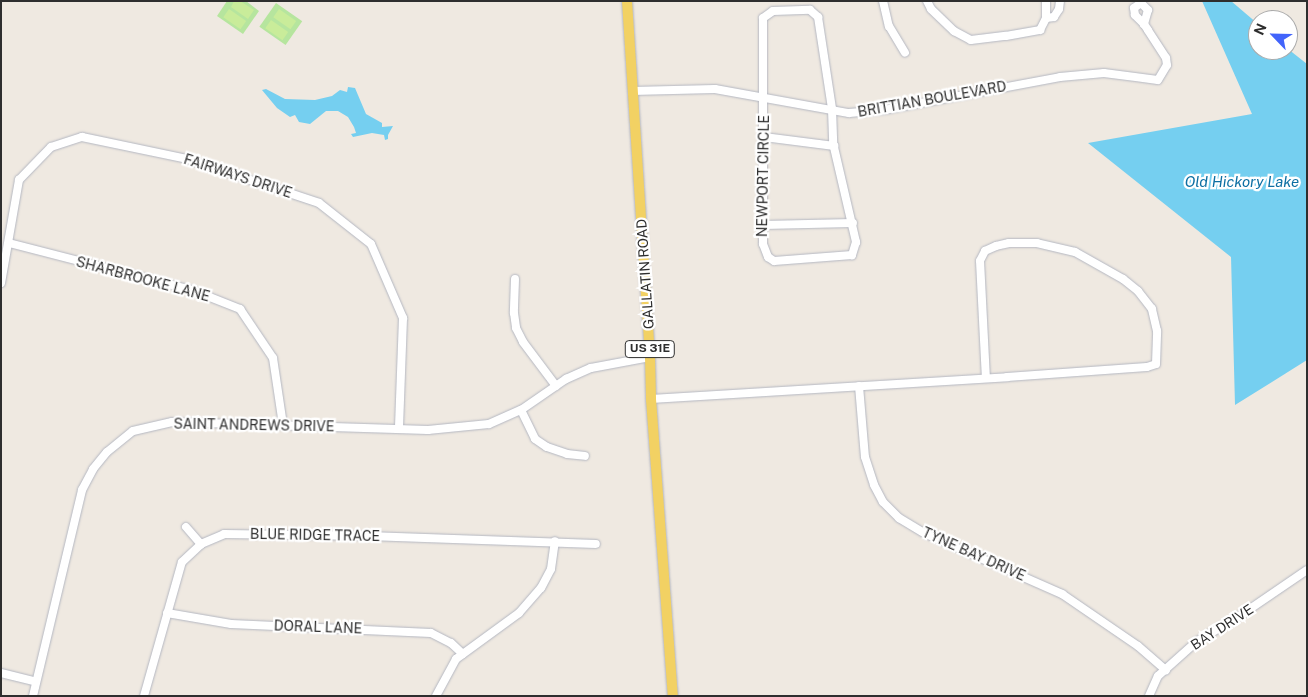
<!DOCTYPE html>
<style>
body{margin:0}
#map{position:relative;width:1308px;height:697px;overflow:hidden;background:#efe9e1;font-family:"Public Sans",sans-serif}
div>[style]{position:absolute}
.green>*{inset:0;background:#b6e59e;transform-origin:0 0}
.pitch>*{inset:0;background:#c9ec9a;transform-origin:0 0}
.water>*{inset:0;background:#75cff0}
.roads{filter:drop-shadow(0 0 1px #b4b7c1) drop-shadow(0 0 1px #b4b7c1)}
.minor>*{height:8px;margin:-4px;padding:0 4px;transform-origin:4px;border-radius:4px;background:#fff}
.major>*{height:10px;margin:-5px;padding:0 5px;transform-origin:5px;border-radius:5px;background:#f2d163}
span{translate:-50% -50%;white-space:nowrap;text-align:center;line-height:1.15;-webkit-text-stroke:4.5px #fff;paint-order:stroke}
.shield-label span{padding:1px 4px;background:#fff;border:1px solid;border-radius:4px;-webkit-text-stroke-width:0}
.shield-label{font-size:12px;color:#2e2e2e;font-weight:700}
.street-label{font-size:14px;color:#2e2e2e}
.water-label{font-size:15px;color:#0d6fa3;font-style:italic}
.frame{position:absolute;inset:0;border:2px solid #2e2e2e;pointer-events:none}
.north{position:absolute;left:1248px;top:10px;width:50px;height:50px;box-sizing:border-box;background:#fff;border:1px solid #ababab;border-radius:50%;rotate:294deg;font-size:14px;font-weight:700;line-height:20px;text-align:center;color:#2e2e2e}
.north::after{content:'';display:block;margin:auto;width:18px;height:22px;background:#4264fb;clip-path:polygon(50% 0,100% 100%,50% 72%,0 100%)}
</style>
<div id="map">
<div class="green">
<div style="clip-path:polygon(227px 1px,246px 1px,259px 11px,243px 34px,217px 16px)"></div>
<div style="left:276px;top:3px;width:32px;height:29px;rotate:35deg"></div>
</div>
<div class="pitch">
<div style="clip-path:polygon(234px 1px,240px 1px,254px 10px,248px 19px,231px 7px)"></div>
<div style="left:229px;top:9px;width:21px;height:10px;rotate:35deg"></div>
<div style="left:279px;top:9px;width:21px;height:10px;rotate:35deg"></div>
<div style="left:271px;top:20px;width:21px;height:10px;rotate:35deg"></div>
</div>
<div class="water">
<div style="clip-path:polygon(1202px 1px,1231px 1px,1258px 24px,1258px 50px,1288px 49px,1307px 64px,1307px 360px,1235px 405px,1231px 257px,1088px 143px,1252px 114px)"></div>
<div style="clip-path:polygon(348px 87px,355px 88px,366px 114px,382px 123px,382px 127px,393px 126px,388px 135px,388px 139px,385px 140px,384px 135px,372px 133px,353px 137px,351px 134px,356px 133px,354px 127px,348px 117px,338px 111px,326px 111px,310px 124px,299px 122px,295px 115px,290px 117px,277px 108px,262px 90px,266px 89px,285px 99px,315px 100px,332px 96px,340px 90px,347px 92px)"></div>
</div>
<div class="roads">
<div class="minor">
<div style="left:883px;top:1px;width:26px;rotate:77deg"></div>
<div style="left:889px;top:26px;width:31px;rotate:59deg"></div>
<div style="left:927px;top:1px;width:9px;rotate:63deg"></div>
<div style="left:931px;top:9px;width:32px;rotate:44deg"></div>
<div style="left:954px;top:31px;width:19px;rotate:28deg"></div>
<div style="left:971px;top:40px;width:35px;rotate:-7deg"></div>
<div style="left:1006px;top:36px;width:35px;rotate:-10deg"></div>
<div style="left:1040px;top:30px;width:13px;rotate:-63deg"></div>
<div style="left:1046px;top:18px;width:17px;rotate:-90deg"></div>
<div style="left:810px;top:10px;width:11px;rotate:41deg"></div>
<div style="left:818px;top:17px;width:93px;rotate:81.3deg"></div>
<div style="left:832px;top:109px;width:34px;rotate:88deg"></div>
<div style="left:833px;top:143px;width:102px;rotate:76.9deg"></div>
<div style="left:856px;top:242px;width:14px;rotate:107deg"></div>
<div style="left:852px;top:255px;width:78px;rotate:175.6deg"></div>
<div style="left:774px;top:261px;width:7px;rotate:-146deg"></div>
<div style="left:768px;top:257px;width:14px;rotate:-111deg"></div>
<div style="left:763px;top:244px;width:226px;rotate:-90deg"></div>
<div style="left:763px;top:18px;width:12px;rotate:-35deg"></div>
<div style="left:773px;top:11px;width:37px;rotate:-2deg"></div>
<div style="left:1046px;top:18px;width:8px;rotate:-7deg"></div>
<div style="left:1054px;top:17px;width:9px;rotate:-58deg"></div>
<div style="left:1059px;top:9px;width:8px;rotate:-83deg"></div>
<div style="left:632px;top:91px;width:83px;rotate:-1.4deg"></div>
<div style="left:715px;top:89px;width:136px;rotate:10.2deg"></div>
<div style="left:849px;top:113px;width:35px;rotate:-5deg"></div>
<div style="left:884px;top:110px;width:179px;rotate:-10.6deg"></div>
<div style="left:1060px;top:77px;width:44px;rotate:-5.2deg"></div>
<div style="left:1104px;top:73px;width:54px;rotate:7.4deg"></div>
<div style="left:1158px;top:80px;width:17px;rotate:-59deg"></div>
<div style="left:1167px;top:65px;width:7px;rotate:-98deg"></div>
<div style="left:1166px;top:58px;width:33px;rotate:-123deg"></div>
<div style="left:1148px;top:30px;width:7px;rotate:-124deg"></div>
<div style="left:1144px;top:24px;width:13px;rotate:-135deg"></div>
<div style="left:1135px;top:15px;width:7px;rotate:-98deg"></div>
<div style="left:1134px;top:8px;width:9px;rotate:-36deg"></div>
<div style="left:1141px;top:3px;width:10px;rotate:45deg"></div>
<div style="left:1148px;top:10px;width:15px;rotate:106deg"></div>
<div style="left:764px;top:137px;width:71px;rotate:7.3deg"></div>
<div style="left:763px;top:225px;width:90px;rotate:-1.3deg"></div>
<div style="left:9px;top:243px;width:189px;rotate:14.4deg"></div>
<div style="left:192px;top:290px;width:52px;rotate:21.6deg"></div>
<div style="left:240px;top:309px;width:59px;rotate:56deg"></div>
<div style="left:273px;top:358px;width:68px;rotate:81.5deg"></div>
<div style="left:515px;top:279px;width:34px;rotate:92deg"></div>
<div style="left:514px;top:313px;width:15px;rotate:82deg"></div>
<div style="left:516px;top:328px;width:16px;rotate:63deg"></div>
<div style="left:523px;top:342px;width:55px;rotate:53.1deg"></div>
<div style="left:1px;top:283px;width:105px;rotate:-80.1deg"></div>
<div style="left:19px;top:180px;width:46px;rotate:-45.9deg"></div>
<div style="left:51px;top:147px;width:33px;rotate:-18deg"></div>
<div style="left:82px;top:137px;width:107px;rotate:11.8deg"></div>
<div style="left:187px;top:159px;width:139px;rotate:18.4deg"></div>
<div style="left:319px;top:203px;width:66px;rotate:38.3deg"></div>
<div style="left:371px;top:244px;width:81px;rotate:66.6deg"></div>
<div style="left:403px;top:318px;width:111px;rotate:92.1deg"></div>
<div style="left:859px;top:386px;width:71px;rotate:85.2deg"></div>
<div style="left:865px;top:457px;width:29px;rotate:72deg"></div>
<div style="left:874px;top:485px;width:19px;rotate:62deg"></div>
<div style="left:883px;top:502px;width:23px;rotate:45deg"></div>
<div style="left:899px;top:518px;width:31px;rotate:31deg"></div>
<div style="left:926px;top:534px;width:149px;rotate:23.8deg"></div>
<div style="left:1062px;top:594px;width:92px;rotate:34.4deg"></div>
<div style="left:1138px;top:646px;width:37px;rotate:41deg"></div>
<div style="left:651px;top:399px;width:357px;rotate:-3.5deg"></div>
<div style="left:1007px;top:377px;width:140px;rotate:-4.1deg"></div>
<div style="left:1147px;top:367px;width:9px;rotate:-18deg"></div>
<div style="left:1156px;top:364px;width:33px;rotate:-88deg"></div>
<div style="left:1157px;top:331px;width:23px;rotate:-103deg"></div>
<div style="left:1152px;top:309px;width:23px;rotate:-128deg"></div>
<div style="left:1138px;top:291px;width:19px;rotate:-141deg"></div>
<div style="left:1123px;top:279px;width:55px;rotate:-150.6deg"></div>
<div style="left:1075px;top:252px;width:39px;rotate:-167deg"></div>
<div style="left:1037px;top:243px;width:28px;rotate:180deg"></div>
<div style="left:1009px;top:243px;width:13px;rotate:167deg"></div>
<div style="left:996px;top:246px;width:12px;rotate:156deg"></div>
<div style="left:985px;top:251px;width:11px;rotate:117deg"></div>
<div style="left:980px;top:261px;width:117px;rotate:87.1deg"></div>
<div style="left:521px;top:410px;width:32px;rotate:64deg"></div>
<div style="left:535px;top:439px;width:14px;rotate:34deg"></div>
<div style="left:547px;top:447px;width:21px;rotate:19deg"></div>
<div style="left:567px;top:454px;width:18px;rotate:6deg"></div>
<div style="left:186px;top:527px;width:23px;rotate:49deg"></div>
<div style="left:167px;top:613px;width:65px;rotate:9.8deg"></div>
<div style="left:231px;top:624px;width:200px;rotate:2.6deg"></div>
<div style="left:431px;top:633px;width:22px;rotate:27deg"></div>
<div style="left:451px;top:643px;width:16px;rotate:43deg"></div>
<div style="left:1px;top:673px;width:36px;rotate:14deg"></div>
<div style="left:33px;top:696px;width:212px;rotate:-76.6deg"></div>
<div style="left:82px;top:490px;width:24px;rotate:-62deg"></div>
<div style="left:93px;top:469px;width:22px;rotate:-51deg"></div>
<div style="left:107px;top:452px;width:33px;rotate:-39deg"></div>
<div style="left:133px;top:431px;width:40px;rotate:-13deg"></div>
<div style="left:172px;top:422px;width:256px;rotate:1.8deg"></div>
<div style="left:428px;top:430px;width:61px;rotate:-5.6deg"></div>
<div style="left:489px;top:424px;width:35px;rotate:-24deg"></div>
<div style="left:521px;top:410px;width:55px;rotate:-34.6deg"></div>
<div style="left:566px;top:379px;width:27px;rotate:-24deg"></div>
<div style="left:591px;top:368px;width:60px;rotate:-10.6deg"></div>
<div style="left:144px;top:696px;width:139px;rotate:-74.2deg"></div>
<div style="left:182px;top:562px;width:26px;rotate:-43deg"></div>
<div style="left:201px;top:544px;width:25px;rotate:-23deg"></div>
<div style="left:224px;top:534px;width:144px;rotate:0.8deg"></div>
<div style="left:368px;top:536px;width:228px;rotate:2deg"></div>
<div style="left:436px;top:696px;width:42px;rotate:-61.6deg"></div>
<div style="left:456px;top:659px;width:78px;rotate:-36.1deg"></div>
<div style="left:519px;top:613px;width:33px;rotate:-49deg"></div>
<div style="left:541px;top:588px;width:21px;rotate:-62deg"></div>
<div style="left:551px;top:569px;width:28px;rotate:-82deg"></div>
<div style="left:1149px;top:696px;width:22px;rotate:-66deg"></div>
<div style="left:1158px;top:676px;width:51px;rotate:-41.8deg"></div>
<div style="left:1196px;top:642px;width:56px;rotate:-31.1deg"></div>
<div style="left:1244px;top:613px;width:76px;rotate:-34.3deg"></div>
</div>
<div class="major">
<div style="left:627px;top:1px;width:357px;rotate:86.3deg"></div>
<div style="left:650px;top:357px;width:42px;rotate:88.6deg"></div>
<div style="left:651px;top:399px;width:298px;rotate:85.8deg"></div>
</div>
</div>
<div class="shield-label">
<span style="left:650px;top:349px">US 31E</span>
</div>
<div class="street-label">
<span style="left:932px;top:99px;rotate:-10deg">BRITTIAN BOULEVARD</span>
<span style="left:238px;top:176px;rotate:18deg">FAIRWAYS DRIVE</span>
<span style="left:763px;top:176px;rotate:-89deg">NEWPORT CIRCLE</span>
<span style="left:645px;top:274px;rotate:-94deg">GALLATIN ROAD</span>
<span style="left:143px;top:279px;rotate:15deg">SHARBROOKE LANE</span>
<span style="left:254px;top:425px;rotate:1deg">SAINT ANDREWS DRIVE</span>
<span style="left:315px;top:535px;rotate:1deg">BLUE RIDGE TRACE</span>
<span style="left:974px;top:554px;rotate:24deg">TYNE BAY DRIVE</span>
<span style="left:318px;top:627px;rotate:2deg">DORAL LANE</span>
<span style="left:1222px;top:627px;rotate:-33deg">BAY DRIVE</span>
</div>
<div class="water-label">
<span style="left:1242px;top:182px">Old Hickory Lake</span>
</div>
<div class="frame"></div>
<div class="north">N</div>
</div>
